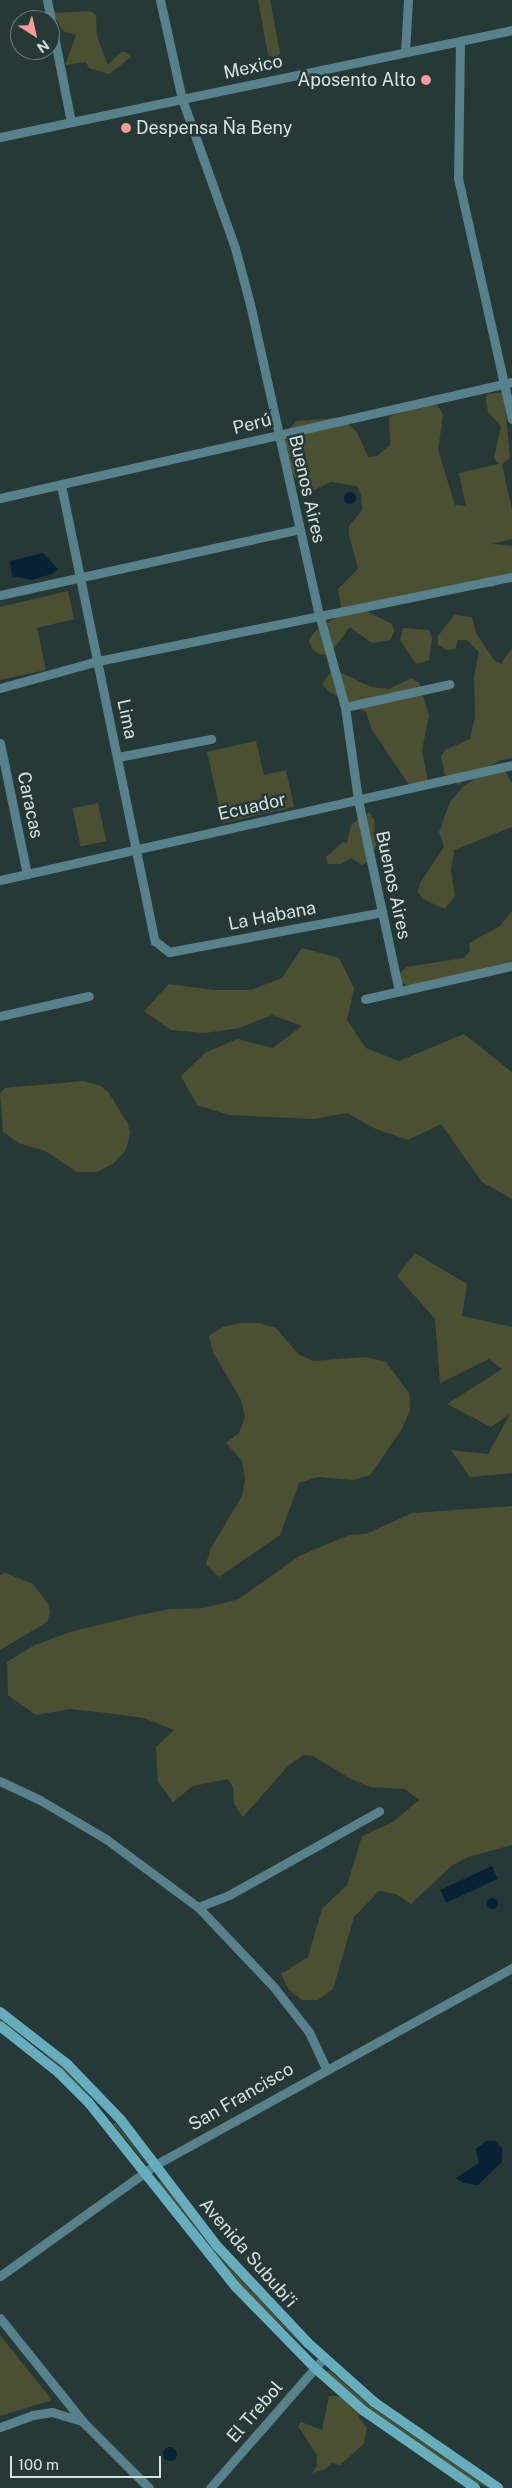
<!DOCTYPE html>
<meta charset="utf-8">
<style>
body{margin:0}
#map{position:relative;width:512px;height:2488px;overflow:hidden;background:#273936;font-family:"Public Sans",sans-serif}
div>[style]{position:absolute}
.green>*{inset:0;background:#4b5032;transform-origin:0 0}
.water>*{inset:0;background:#072236;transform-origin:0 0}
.round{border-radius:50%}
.street>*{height:9px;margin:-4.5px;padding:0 4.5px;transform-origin:4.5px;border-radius:4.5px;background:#57828c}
.secondary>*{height:10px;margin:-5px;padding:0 5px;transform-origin:5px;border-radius:5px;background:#66adbd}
.dots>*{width:14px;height:14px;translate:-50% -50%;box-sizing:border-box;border:2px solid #273936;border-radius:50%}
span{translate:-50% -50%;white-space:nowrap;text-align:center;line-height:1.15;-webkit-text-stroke:5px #273936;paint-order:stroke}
.street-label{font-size:18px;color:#d7e2df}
.poi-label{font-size:18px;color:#d7e2df}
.right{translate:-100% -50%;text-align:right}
.left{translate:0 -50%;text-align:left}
.north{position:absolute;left:10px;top:10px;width:50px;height:50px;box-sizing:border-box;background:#273936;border:1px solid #6d7d7a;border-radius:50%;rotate:145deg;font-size:14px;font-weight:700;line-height:20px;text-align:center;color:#d7e2df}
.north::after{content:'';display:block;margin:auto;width:18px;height:22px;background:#f59b98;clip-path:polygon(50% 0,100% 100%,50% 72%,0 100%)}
.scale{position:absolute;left:10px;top:2456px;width:151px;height:22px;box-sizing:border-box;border:2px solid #d7e2df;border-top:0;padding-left:6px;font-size:15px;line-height:18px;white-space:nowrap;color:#d7e2df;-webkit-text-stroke:4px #273936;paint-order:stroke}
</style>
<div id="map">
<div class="green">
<div style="clip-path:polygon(258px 0,270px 0,280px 53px,277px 59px,268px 55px)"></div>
<div style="clip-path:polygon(90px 11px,96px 15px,97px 37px,108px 65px,121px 52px,126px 52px,131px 57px,109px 74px,89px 68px,86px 62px,65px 65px,76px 35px,63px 31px,52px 13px)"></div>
<div style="clip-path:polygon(504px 392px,510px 458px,502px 464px,512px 510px,512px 539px,492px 544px,512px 546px,512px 573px,493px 587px,465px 584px,453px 594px,426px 593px,362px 609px,392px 624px,394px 632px,390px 640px,372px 643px,350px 627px,329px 655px,319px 654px,312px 649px,309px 640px,314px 632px,339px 615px,341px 607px,338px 589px,358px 569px,349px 535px,349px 526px,362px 510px,361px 494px,357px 486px,331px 482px,309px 492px,302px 489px,281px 455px,290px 428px,296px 421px,335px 418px,343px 420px,357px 432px,368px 457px,377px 456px,390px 445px,389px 417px,430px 401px,438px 406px,443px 415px,438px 450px,455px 505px,466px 506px,459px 473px,499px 464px,494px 458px,501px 426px,488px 412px,486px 399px,487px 394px)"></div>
<div style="clip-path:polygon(68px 591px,74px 619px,37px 628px,46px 670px,0 680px,0 607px)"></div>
<div style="clip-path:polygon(454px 615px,472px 617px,476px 633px,494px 660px,501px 664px,512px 648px,512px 758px,498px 761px,458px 785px,445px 775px,441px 757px,445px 750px,470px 739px,475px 717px,474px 677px,479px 652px,467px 640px,458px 640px,455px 649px,446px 650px,438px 644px,438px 636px)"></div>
<div style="clip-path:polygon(403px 628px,429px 630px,432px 638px,429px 660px,416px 664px,400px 640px)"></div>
<div style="clip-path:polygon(333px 669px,371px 687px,389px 689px,412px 678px,419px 683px,429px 715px,422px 750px,428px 782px,412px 789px,372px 730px,366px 712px,328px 691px,322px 684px)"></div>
<div style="clip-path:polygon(256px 741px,264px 775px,286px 770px,294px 807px,223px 823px,207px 752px)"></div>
<div style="clip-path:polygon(491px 767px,504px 770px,512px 783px,512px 827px,454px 850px,451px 870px,455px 896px,445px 909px,423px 899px,418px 892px,420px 883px,444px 847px,439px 832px,450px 802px,464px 786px)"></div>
<div style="left:98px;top:803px;width:39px;height:26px;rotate:78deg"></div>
<div style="clip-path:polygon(369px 812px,374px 819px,376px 846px,369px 861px,362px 865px,351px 858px,341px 864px,328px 864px,326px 857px,343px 842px,347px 843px,351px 825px)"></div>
<div style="clip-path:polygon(512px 911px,512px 967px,409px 986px,401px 982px,400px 973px,407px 967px,464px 958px,470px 951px,469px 943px,500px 926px)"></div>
<div style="clip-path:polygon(302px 948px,339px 958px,354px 988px,347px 1020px,366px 1048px,399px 1061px,464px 1034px,512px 1072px,512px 1199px,482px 1182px,441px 1124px,408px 1140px,376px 1129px,347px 1113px,314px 1119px,229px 1115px,197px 1105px,181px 1076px,205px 1053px,237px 1039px,273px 1048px,302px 1026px,272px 1015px,239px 1028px,205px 1033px,171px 1030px,144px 1011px,169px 984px,213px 990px,251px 990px,282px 978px)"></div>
<div style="clip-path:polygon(83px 1081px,101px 1086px,109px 1093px,128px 1124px,130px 1133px,126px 1150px,114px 1163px,97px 1172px,77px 1172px,45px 1151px,19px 1143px,3px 1132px,0 1093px,5px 1088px)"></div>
<div style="clip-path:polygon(415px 1253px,467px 1284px,462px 1316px,512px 1327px,512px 1473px,470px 1477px,451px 1450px,488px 1454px,510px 1414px,491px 1427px,447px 1404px,502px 1369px,489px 1359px,440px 1383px,435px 1319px,397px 1276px)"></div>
<div style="clip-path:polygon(240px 1323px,259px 1323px,276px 1328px,298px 1354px,313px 1361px,366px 1357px,386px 1362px,409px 1393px,410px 1410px,402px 1429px,370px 1475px,353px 1480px,318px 1477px,299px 1483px,280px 1535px,219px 1577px,206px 1564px,211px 1548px,242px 1496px,245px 1479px,242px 1461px,226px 1443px,239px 1433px,245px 1417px,241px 1400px,213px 1352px,209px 1336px,223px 1327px)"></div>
<div style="clip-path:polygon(512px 1506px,512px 1845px,468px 1857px,451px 1866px,411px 1904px,396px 1894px,379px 1891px,354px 1917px,333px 1989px,318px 2000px,302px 2000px,289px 1990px,281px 1974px,308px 1957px,322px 1909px,347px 1885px,362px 1836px,393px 1822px,419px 1800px,405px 1789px,371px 1787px,351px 1779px,313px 1756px,304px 1755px,289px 1765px,243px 1817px,234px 1804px,233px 1787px,228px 1779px,193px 1786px,173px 1802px,158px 1782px,156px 1747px,174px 1730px,144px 1718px,108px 1713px,70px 1709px,36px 1715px,8px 1695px,7px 1662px,35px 1645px,70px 1632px,135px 1616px,170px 1609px,204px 1608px,239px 1599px,299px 1556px,349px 1535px,366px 1534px,412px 1513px)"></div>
<div style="clip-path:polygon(5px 1573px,33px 1584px,48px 1604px,50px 1613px,47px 1622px,0 1650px,0 1575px)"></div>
<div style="clip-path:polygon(0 2017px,64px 2068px,95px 2100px,37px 2047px,0 2020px)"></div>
<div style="clip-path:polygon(115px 2122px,146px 2162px,146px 2163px,113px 2124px)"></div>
<div style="clip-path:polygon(160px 2180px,213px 2250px,307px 2350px,239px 2284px,158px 2182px)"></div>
<div style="clip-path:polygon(0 2335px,51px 2399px,49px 2401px,0 2416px)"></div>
<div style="clip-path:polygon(329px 2370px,369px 2405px,489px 2488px,472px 2481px,368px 2408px,327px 2372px)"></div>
<div style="clip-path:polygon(329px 2396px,338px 2396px,355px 2402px,360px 2410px,359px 2418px,367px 2428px,364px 2444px,340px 2465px,332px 2463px,326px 2469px,312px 2473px,317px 2466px,317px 2455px,298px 2426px,301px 2422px,322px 2430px)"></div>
</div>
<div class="water">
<div class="round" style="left:344px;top:492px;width:12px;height:12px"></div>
<div style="clip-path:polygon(43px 553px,58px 569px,52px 574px,32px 580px,12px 576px,10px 561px)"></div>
<div style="left:492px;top:1866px;width:14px;height:57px;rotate:65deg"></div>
<div class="round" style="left:486.5px;top:1897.5px;width:11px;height:11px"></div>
<div style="clip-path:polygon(486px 2141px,495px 2141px,502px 2148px,502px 2162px,478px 2185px,463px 2183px,456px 2178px,479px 2163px,476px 2149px)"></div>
<div class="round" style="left:163px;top:2447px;width:14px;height:14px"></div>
</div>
<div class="street">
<div style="left:47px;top:0;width:124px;rotate:78.9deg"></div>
<div style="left:160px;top:0;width:101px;rotate:77.5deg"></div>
<div style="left:182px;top:99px;width:158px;rotate:70.4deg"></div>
<div style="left:235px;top:248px;width:58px;rotate:75deg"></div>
<div style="left:250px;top:304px;width:318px;rotate:77.5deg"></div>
<div style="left:319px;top:614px;width:97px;rotate:74.4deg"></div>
<div style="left:345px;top:707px;width:94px;rotate:82deg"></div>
<div style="left:358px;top:800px;width:195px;rotate:77.9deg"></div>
<div style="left:460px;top:41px;width:137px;rotate:90.8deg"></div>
<div style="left:458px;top:178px;width:247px;rotate:77.4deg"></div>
<div style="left:405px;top:52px;width:52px;rotate:-86.7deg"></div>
<div style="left:0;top:137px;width:523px;rotate:-11.8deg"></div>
<div style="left:61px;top:485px;width:466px;rotate:78.4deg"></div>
<div style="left:155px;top:941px;width:18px;rotate:38deg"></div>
<div style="left:169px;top:952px;width:217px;rotate:-10.6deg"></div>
<div style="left:0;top:498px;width:525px;rotate:-12.77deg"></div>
<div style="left:0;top:595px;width:306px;rotate:-12.4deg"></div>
<div style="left:0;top:688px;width:102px;rotate:-15.4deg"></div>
<div style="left:98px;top:661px;width:422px;rotate:-11.5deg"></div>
<div style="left:345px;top:707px;width:107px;rotate:-12.4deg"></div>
<div style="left:0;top:743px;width:134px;rotate:78.4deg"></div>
<div style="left:118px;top:757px;width:95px;rotate:-11deg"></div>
<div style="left:0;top:880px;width:525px;rotate:-12.66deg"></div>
<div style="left:365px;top:999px;width:151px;rotate:-12.7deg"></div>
<div style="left:0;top:1016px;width:91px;rotate:-12.7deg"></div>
<div style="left:0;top:1781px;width:44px;rotate:25.4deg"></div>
<div style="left:40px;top:1800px;width:77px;rotate:30.6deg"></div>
<div style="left:106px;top:1839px;width:114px;rotate:36.5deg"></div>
<div style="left:198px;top:1907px;width:33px;rotate:-21deg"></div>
<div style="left:229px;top:1895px;width:172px;rotate:-29.2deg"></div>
<div style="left:198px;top:1907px;width:109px;rotate:46.5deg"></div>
<div style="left:273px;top:1986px;width:58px;rotate:52deg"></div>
<div style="left:309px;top:2032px;width:40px;rotate:65deg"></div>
<div style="left:0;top:2276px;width:191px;rotate:-35.6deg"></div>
<div style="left:155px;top:2165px;width:408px;rotate:-28.9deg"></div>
<div style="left:0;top:2318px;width:134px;rotate:51.3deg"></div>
<div style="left:84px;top:2423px;width:92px;rotate:45deg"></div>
<div style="left:0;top:2427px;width:35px;rotate:-20deg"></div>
<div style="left:33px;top:2415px;width:19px;rotate:-9deg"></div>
<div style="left:52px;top:2412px;width:30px;rotate:17deg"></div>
<div style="left:210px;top:2488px;width:173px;rotate:-48.8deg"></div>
</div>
<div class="secondary">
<div style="left:0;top:2012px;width:85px;rotate:37.8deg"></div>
<div style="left:67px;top:2064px;width:78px;rotate:46deg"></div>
<div style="left:121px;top:2120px;width:158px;rotate:52.7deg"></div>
<div style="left:217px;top:2246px;width:133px;rotate:46.8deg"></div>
<div style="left:308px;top:2343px;width:89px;rotate:41.8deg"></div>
<div style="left:374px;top:2402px;width:151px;rotate:34.7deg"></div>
<div style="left:0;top:2026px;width:75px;rotate:38.5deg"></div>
<div style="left:59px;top:2073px;width:42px;rotate:45deg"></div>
<div style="left:89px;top:2103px;width:236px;rotate:51.4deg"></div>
<div style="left:236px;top:2287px;width:113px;rotate:45.7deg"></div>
<div style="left:315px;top:2368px;width:65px;rotate:41.3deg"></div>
<div style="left:364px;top:2411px;width:135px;rotate:34.7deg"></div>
</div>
<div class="dots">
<div style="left:426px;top:80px;background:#f59b98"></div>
<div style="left:126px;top:128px;background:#f59b98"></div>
</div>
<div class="street-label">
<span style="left:253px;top:67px;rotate:-12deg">Mexico</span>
<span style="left:252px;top:424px;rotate:-14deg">Perú</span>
<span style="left:307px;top:489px;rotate:77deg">Buenos Aires</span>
<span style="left:127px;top:719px;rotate:78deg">Lima</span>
<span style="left:30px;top:805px;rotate:78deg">Caracas</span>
<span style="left:252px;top:807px;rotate:-13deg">Ecuador</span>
<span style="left:393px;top:885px;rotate:78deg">Buenos Aires</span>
<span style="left:272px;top:916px;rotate:-11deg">La Habana</span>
<span style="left:241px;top:2097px;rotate:-30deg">San Francisco</span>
<span style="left:248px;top:2253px;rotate:49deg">Avenida Sububi'i</span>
<span style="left:255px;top:2412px;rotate:-49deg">El Trebol</span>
</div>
<div class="poi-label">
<span class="right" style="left:416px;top:80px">Aposento Alto</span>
<span class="left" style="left:136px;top:128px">Despensa Ña Beny</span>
</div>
<div class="north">N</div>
<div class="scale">100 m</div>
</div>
